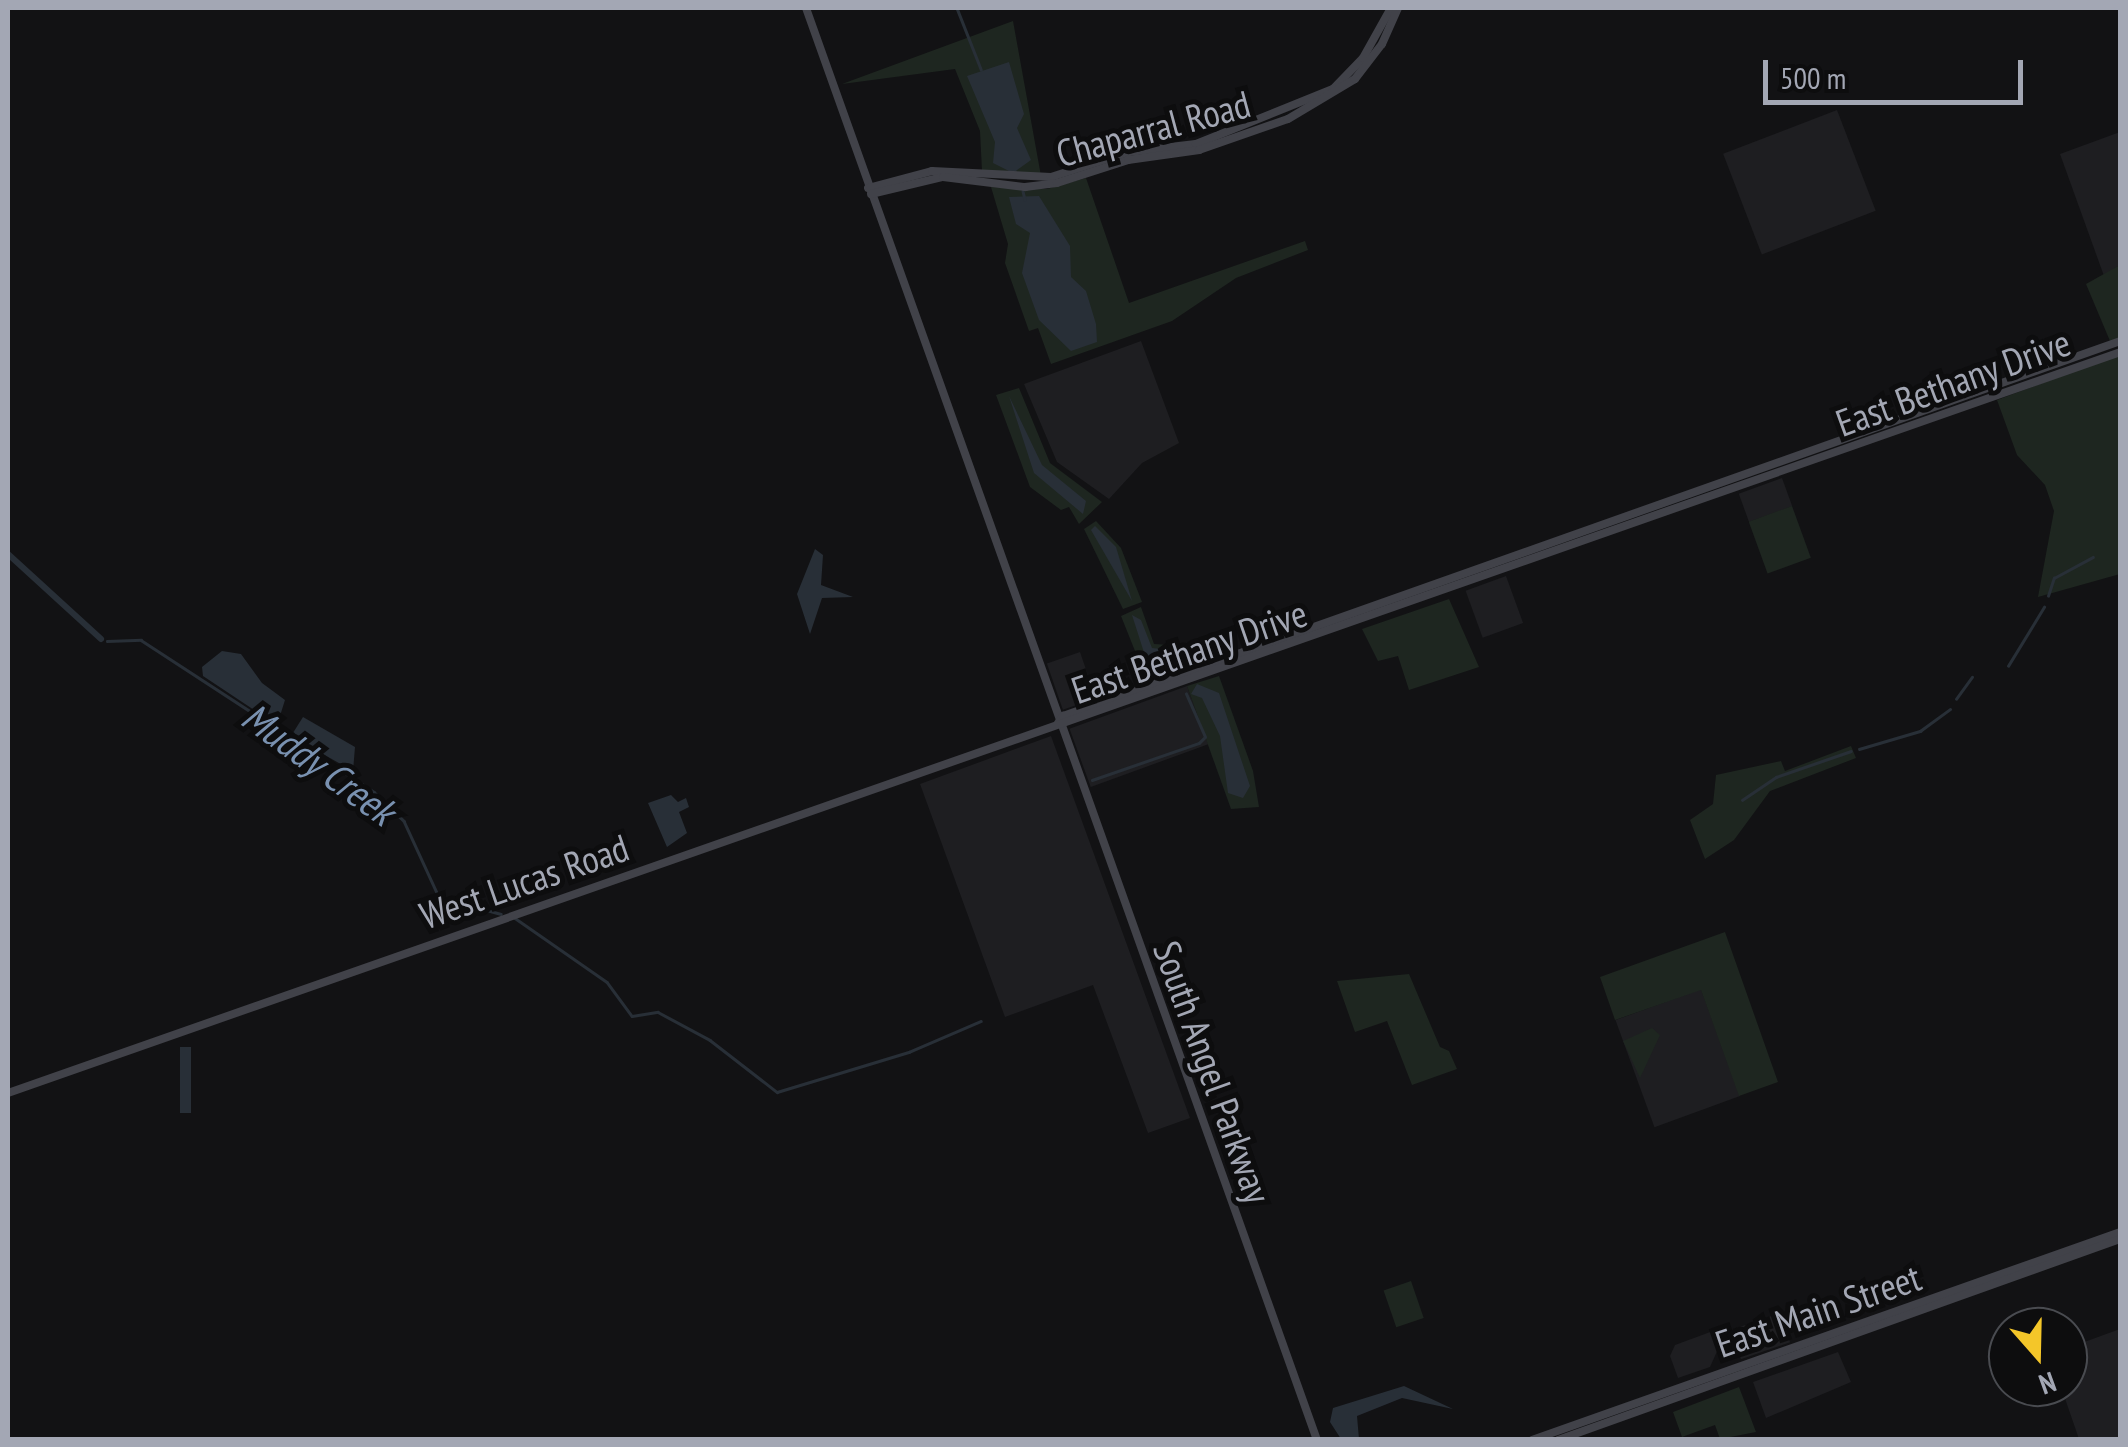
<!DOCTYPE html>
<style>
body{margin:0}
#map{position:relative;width:2128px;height:1447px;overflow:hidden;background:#121214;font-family:"PT Sans Narrow",sans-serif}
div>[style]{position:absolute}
.built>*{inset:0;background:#1e1e21;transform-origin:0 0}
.green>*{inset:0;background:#1e2620;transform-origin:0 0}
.water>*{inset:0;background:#282f37;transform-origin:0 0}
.stream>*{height:2.5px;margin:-1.25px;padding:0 1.25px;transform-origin:1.25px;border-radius:1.25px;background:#282f37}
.river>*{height:6px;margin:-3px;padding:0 3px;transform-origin:3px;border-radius:3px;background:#282f37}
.secondary>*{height:8px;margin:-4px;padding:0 4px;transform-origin:4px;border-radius:4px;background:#414249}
span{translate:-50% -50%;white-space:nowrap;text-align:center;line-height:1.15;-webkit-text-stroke:10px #0d0d0e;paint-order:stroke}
.street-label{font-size:38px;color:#a3a7b4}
.water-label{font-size:40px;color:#7991b0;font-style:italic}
.frame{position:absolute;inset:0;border:10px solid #a3a7b4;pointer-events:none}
.north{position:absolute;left:1988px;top:1307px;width:100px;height:100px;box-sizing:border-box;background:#0d0d0e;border:2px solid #494b50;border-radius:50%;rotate:160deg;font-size:28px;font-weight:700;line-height:40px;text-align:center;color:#a3a7b4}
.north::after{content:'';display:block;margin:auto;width:35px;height:45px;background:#f4c629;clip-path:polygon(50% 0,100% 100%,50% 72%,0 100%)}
.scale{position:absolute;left:1763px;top:60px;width:260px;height:45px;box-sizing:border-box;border:5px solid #a3a7b4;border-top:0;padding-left:12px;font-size:30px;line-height:35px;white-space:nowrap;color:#a3a7b4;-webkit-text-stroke:8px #0d0d0e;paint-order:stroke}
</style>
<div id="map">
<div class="built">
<div style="left:1837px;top:110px;width:108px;height:122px;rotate:69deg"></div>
<div style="clip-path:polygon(2120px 132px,2120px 265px,2104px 276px,2060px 154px)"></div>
<div style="clip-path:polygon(1141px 341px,1179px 443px,1142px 463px,1109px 499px,1057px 462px,1024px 384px)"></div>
<div style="left:1782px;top:478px;width:30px;height:46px;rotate:70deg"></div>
<div style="left:1506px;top:576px;width:50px;height:43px;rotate:70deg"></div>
<div style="left:1080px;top:652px;width:49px;height:35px;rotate:71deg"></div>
<div style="left:1187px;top:686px;width:62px;height:125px;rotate:70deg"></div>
<div style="clip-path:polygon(1051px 736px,1190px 1118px,1148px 1133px,1093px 985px,1005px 1017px,920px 784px)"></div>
<div style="left:1701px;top:989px;width:114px;height:91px;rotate:70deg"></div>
<div style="left:1780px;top:1313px;width:31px;height:52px;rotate:71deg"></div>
<div style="clip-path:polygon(2120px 1329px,2120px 1439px,2079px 1439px,2061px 1387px,2068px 1387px,2068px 1348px)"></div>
<div style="clip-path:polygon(1713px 1331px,1719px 1347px,1710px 1367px,1678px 1378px,1670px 1356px,1675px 1345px)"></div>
<div style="clip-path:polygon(1838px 1352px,1851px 1382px,1766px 1418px,1753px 1382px)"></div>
</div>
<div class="green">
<div style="clip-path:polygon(1013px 21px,1041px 176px,982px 171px,980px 131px,955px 69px,842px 84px)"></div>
<div style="clip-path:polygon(1086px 178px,1129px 303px,1305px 241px,1308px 250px,1236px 278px,1172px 321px,1051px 364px,1038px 328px,1029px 331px,1005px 263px,1008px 244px,991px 187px,1047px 189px)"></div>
<div style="clip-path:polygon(2120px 265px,2120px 338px,2110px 341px,2086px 284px)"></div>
<div style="clip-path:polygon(2120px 354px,2120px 574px,2038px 597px,2054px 511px,2045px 485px,2017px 455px,1997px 400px)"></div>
<div style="clip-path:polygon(1019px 388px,1050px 463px,1102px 502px,1079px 524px,1069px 507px,1061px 510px,1030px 487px,996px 395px)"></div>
<div style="left:1792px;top:506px;width:55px;height:46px;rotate:70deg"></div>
<div style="clip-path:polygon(1096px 521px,1121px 548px,1142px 602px,1123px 609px,1084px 529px)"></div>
<div style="clip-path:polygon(1449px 599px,1479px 667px,1409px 690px,1398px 656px,1378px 661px,1362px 629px)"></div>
<div style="clip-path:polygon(1141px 607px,1154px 644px,1186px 646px,1194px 667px,1147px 681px,1121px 616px)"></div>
<div style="clip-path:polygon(1219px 676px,1253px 771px,1259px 807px,1231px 809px,1187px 686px)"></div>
<div style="clip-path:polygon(1851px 746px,1856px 758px,1770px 791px,1734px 840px,1705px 859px,1690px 820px,1713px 804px,1716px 775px,1781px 761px,1785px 771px)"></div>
<div style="clip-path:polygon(1725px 932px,1778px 1082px,1739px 1096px,1701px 990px,1615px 1020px,1600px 977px)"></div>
<div style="clip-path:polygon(1409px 974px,1440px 1047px,1449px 1051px,1457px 1069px,1412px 1085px,1387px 1021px,1355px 1032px,1337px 981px)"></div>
<div style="clip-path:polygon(1652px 1028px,1660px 1035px,1640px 1078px,1623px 1041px)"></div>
<div style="left:1411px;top:1281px;width:39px;height:29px;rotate:71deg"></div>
<div style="clip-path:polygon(1739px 1387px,1756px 1432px,1720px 1439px,1715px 1425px,1682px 1437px,1673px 1412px)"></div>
</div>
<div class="water">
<div style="clip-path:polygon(1009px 62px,1024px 114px,1017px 128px,1031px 160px,1013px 173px,993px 163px,995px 142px,967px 76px)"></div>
<div style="clip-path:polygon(1039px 196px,1070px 246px,1071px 277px,1086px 291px,1096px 324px,1097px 342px,1071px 351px,1039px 320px,1022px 273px,1030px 233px,1016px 224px,1009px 197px)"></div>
<div style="clip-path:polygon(1009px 396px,1042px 465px,1086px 501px,1083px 514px,1034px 473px)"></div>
<div style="clip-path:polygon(1095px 526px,1116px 547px,1132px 601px,1091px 530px)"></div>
<div style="clip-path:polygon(815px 549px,823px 555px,821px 585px,853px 597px,822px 598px,810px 634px,797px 594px)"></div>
<div style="clip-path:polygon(1132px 615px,1141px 620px,1152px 648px,1179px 651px,1183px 665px,1157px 670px,1148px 665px)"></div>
<div style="clip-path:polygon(222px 651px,241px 654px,262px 683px,285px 700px,279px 719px,266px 718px,203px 676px,202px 667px)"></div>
<div style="clip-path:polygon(1197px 684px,1219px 693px,1250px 786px,1243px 798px,1228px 793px,1220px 736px,1202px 698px,1191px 694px)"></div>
<div style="clip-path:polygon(303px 717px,355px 747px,353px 771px,291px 736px)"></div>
<div style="clip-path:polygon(671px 795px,678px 802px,686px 798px,689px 807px,679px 812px,687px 833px,667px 847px,648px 803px)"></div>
<div style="left:180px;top:1047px;width:11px;height:66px"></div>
<div style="clip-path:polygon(1404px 1386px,1453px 1409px,1402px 1398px,1357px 1416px,1359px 1439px,1341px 1439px,1330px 1422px,1333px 1408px)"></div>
</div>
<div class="stream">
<div style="left:957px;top:8px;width:66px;rotate:68.5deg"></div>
<div style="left:1023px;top:191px;width:9px;rotate:77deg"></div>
<div style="left:2048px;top:596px;width:19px;rotate:-72deg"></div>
<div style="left:2054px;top:578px;width:44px;rotate:-28.3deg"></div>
<div style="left:107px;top:641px;width:34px;rotate:-2deg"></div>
<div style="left:141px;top:640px;width:278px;rotate:33.1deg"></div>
<div style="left:374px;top:792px;width:42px;rotate:44deg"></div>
<div style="left:404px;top:821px;width:84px;rotate:65.3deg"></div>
<div style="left:439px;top:897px;width:64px;rotate:15.3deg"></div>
<div style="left:1182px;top:654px;width:16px;rotate:43deg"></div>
<div style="left:2008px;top:666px;width:69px;rotate:-58.6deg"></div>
<div style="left:1956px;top:699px;width:27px;rotate:-54deg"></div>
<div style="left:1859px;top:749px;width:64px;rotate:-16.4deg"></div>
<div style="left:1920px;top:731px;width:37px;rotate:-36deg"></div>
<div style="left:1092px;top:780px;width:113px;rotate:-19.1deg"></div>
<div style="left:1199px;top:743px;width:8px;rotate:-45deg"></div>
<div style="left:1205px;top:737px;width:47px;rotate:-113.8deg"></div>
<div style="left:1742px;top:800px;width:41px;rotate:-34.1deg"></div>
<div style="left:1776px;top:777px;width:79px;rotate:-19.1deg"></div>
<div style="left:515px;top:918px;width:112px;rotate:34.8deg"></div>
<div style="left:607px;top:982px;width:42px;rotate:53.7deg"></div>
<div style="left:632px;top:1016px;width:26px;rotate:-9deg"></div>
<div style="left:658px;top:1012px;width:59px;rotate:28.3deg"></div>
<div style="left:710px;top:1040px;width:85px;rotate:37.8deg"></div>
<div style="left:777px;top:1092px;width:138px;rotate:-16.9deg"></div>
<div style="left:909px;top:1052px;width:78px;rotate:-23.3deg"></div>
</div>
<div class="river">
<div style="left:8px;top:554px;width:126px;rotate:42.4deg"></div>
</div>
<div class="secondary">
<div style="left:806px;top:8px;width:1520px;rotate:70.36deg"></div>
<div style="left:868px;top:188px;width:66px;rotate:-14.9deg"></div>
<div style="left:932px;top:171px;width:119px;rotate:2.9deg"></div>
<div style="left:1051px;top:177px;width:82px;rotate:-17.8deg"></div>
<div style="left:1129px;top:152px;width:67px;rotate:-6.8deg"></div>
<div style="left:1196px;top:144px;width:148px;rotate:-21.9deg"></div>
<div style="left:1333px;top:89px;width:43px;rotate:-45.9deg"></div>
<div style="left:1363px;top:58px;width:57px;rotate:-60.8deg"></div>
<div style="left:871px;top:194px;width:74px;rotate:-13.3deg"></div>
<div style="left:943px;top:177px;width:83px;rotate:7deg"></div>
<div style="left:1025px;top:187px;width:32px;rotate:-7deg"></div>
<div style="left:1057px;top:183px;width:75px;rotate:-17.9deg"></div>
<div style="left:1128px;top:160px;width:72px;rotate:-8deg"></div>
<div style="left:1199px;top:150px;width:94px;rotate:-19.2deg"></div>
<div style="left:1288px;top:119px;width:78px;rotate:-30.8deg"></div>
<div style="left:1355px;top:79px;width:44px;rotate:-52.4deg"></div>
<div style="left:1382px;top:44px;width:39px;rotate:-66deg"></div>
<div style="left:1058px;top:723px;width:9px;rotate:-54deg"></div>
<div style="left:1063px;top:716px;width:1122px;rotate:-19.53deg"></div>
<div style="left:8px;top:1093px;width:2238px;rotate:-19.33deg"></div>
<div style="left:1532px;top:1440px;width:624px;rotate:-19.48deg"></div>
<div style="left:1558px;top:1440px;width:597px;rotate:-19.68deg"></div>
</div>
<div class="street-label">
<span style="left:1153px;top:128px;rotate:-15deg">Chaparral Road</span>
<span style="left:1953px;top:382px;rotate:-20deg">East Bethany Drive</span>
<span style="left:1189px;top:651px;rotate:-19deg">East Bethany Drive</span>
<span style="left:524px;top:881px;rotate:-19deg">West Lucas Road</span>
<span style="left:1213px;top:1072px;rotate:70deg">South Angel Parkway</span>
<span style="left:1818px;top:1310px;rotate:-19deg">East Main Street</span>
</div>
<div class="water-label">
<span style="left:319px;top:763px;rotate:36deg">Muddy Creek</span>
</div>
<div class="frame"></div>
<div class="north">N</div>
<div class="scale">500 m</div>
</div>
